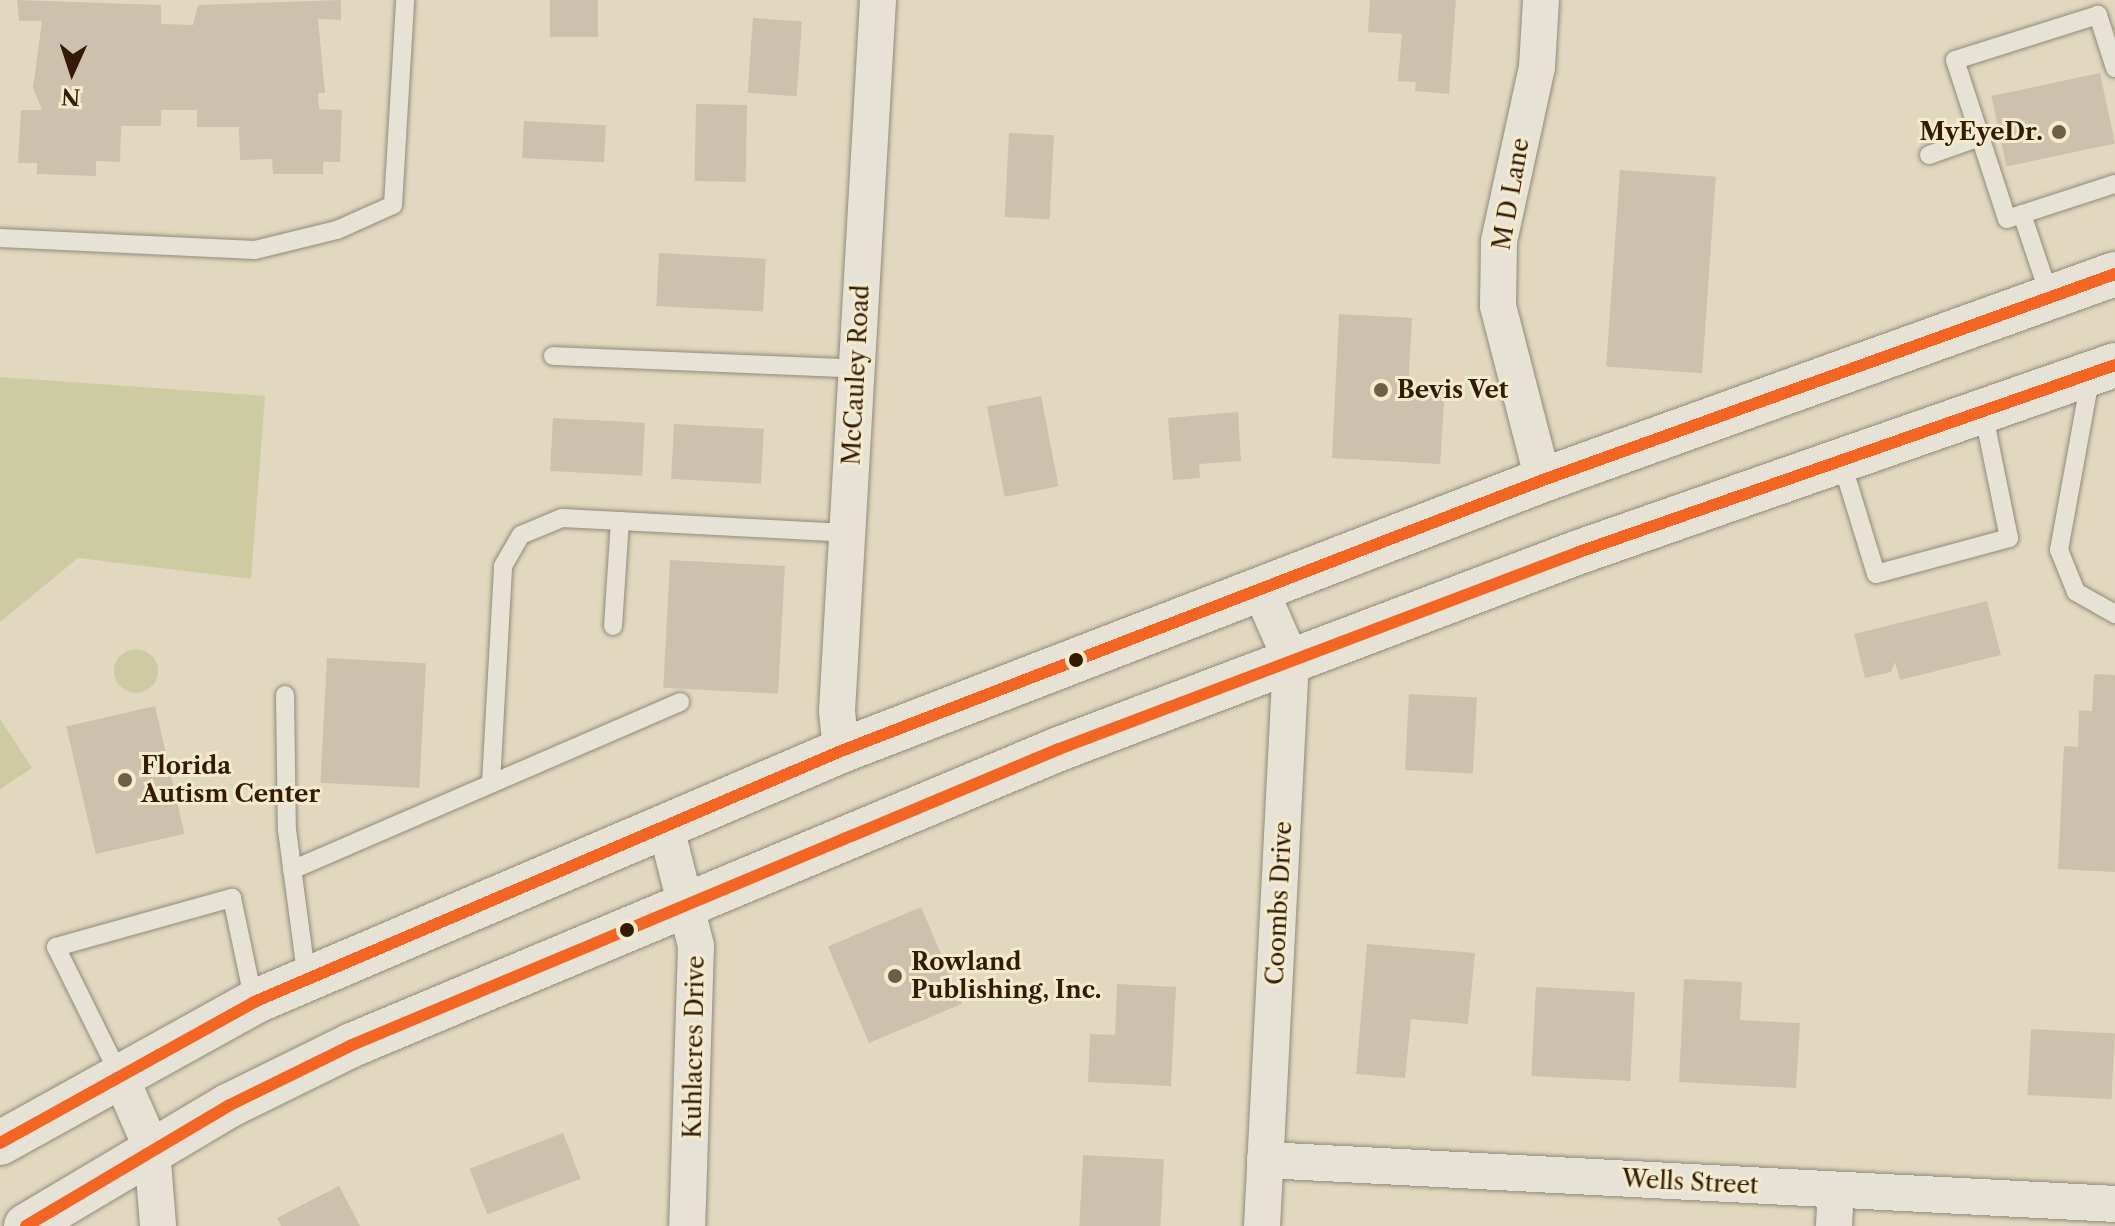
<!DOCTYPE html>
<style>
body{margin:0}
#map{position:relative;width:2115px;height:1226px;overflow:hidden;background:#e1d8bf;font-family:"Libre Caslon Text",serif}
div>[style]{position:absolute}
.green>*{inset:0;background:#cdcba1}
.round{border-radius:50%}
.building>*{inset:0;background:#cdc0ac;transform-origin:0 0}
.roads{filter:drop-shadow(0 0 2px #928a79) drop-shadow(0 0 2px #928a79)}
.lane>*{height:18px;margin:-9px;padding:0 9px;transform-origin:9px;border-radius:9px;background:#e6e2d6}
.street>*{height:36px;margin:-18px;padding:0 18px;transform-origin:18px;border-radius:18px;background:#e6e2d6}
.secondary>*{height:44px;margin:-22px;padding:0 22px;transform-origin:22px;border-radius:22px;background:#e6e2d6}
.bus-1>*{height:12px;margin:-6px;padding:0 6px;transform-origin:6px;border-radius:6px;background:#f26522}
.dots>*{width:22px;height:22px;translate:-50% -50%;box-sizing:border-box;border:4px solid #f4eacd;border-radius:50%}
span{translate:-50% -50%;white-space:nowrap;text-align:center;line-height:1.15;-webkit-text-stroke:6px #f4eacd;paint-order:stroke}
.poi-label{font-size:24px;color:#331b04;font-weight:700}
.right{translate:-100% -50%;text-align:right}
.left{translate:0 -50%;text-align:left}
.street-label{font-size:24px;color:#331b04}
.north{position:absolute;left:32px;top:32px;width:80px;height:80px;-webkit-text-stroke:6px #f4eacd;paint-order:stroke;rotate:183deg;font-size:22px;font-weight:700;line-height:32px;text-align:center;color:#331b04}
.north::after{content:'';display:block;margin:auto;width:28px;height:36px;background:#331b04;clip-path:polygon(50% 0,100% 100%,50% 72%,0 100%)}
</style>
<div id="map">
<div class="green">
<div style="clip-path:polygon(0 377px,265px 396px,251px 579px,78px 558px,0 622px)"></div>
<div class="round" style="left:114px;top:649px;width:44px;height:44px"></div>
<div style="clip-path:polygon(0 719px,32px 768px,0 789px)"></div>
</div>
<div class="building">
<div style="clip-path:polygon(17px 0,161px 5px,161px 24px,193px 25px,198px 5px,341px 0,341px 20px,318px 19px,325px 93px,318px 93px,319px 109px,342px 110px,340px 162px,323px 162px,323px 174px,273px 174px,272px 159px,240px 160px,239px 127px,197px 127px,197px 110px,161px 110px,161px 126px,121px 126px,120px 162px,96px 161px,96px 176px,37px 174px,37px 163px,18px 163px,21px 110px,42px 110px,33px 88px,42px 21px,19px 21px)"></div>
<div style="left:550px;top:0;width:48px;height:37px"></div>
<div style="clip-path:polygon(1370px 0,1456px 0,1449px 94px,1415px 91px,1416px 82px,1398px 81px,1402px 34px,1368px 32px)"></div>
<div style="left:753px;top:18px;width:49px;height:75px;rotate:4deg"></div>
<div style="left:2100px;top:73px;width:72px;height:111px;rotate:78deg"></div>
<div style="left:696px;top:104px;width:51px;height:77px;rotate:1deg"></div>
<div style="left:524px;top:121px;width:82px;height:37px;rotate:3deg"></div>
<div style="left:1009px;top:133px;width:45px;height:84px;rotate:3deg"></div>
<div style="left:1620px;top:170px;width:96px;height:197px;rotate:4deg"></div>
<div style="left:659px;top:253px;width:107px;height:53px;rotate:3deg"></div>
<div style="clip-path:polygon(1339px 314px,1412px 318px,1408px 389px,1445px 390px,1440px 464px,1332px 458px)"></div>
<div style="left:1041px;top:396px;width:92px;height:55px;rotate:79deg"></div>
<div style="clip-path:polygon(1238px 412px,1241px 461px,1199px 464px,1200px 478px,1173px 480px,1168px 418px)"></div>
<div style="left:553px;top:418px;width:92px;height:53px;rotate:3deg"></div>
<div style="left:674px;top:424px;width:90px;height:55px;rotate:3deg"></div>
<div style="left:670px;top:560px;width:115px;height:128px;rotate:3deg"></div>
<div style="clip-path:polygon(1987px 601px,2001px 655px,1900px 680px,1895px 662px,1891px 672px,1865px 678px,1854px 634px)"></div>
<div style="left:327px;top:658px;width:99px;height:125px;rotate:3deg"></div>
<div style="clip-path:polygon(2094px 674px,2115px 675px,2115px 872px,2058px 869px,2064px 746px,2078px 747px,2079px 710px,2092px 711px)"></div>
<div style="left:1409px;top:694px;width:68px;height:76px;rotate:3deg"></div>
<div style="left:155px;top:706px;width:131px;height:91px;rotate:77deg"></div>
<div style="left:921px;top:907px;width:105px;height:101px;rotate:67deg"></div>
<div style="clip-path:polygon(1367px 944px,1475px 953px,1468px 1024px,1411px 1019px,1405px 1078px,1356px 1074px)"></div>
<div style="clip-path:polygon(1684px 979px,1742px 982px,1740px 1020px,1800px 1023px,1796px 1088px,1679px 1082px)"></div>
<div style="clip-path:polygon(1117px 984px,1176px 987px,1171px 1086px,1088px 1082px,1090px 1034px,1115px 1035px)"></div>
<div style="left:1536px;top:987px;width:99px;height:89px;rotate:3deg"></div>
<div style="left:2031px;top:1029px;width:84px;height:66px;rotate:3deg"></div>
<div style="left:563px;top:1133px;width:49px;height:100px;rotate:69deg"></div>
<div style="left:1083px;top:1155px;width:81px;height:71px;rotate:3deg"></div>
<div style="clip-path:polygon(339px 1186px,360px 1226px,281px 1226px,277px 1218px)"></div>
</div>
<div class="roads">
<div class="lane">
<div style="left:2115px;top:68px;width:56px;rotate:-107.8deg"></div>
<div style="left:2098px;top:15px;width:150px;rotate:162.5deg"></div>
<div style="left:1955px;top:60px;width:167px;rotate:71.9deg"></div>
<div style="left:2007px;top:219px;width:114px;rotate:-18deg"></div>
<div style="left:1929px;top:155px;width:54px;rotate:-19.4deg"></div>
<div style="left:2022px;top:214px;width:88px;rotate:71.4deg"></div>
<div style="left:0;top:238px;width:255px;rotate:2.7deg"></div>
<div style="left:255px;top:250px;width:84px;rotate:-13.7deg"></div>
<div style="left:337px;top:230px;width:61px;rotate:-24.1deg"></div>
<div style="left:393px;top:205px;width:205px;rotate:-86.6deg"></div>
<div style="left:553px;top:356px;width:304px;rotate:2.4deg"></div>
<div style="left:2091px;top:374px;width:179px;rotate:100.3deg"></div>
<div style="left:2059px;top:550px;width:45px;rotate:68deg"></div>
<div style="left:2076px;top:592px;width:45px;rotate:29.4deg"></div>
<div style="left:1841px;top:460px;width:119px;rotate:72.9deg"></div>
<div style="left:1876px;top:574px;width:138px;rotate:-15.1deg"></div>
<div style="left:2009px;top:538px;width:130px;rotate:-101.6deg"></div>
<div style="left:613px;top:626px;width:105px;rotate:-86.2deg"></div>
<div style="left:285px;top:695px;width:135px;rotate:89.2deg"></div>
<div style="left:287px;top:830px;width:150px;rotate:82.4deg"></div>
<div style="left:491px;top:783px;width:217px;rotate:-86.8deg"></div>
<div style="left:503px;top:566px;width:36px;rotate:-60deg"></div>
<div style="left:521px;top:535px;width:44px;rotate:-22.5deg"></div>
<div style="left:562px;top:518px;width:285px;rotate:3deg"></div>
<div style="left:292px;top:870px;width:423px;rotate:-23.4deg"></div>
<div style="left:120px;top:1076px;width:144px;rotate:-116.4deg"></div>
<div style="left:56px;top:947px;width:183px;rotate:-15.6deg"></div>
<div style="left:232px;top:898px;width:106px;rotate:78.1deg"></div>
</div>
<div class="street">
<div style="left:1541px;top:0;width:67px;rotate:93.4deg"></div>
<div style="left:1537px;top:67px;width:179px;rotate:102.3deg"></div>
<div style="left:1499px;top:242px;width:64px;rotate:90.9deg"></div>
<div style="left:1498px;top:306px;width:180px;rotate:75.5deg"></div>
<div style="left:1259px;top:587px;width:80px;rotate:66.3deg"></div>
<div style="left:1291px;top:660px;width:567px;rotate:92.93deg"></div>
<div style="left:841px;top:751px;width:40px;rotate:-95.7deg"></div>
<div style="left:837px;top:711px;width:712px;rotate:-86.7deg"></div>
<div style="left:665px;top:824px;width:126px;rotate:75.7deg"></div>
<div style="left:696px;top:946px;width:280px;rotate:91.8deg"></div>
<div style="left:120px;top:1076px;width:80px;rotate:66.3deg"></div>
<div style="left:152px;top:1149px;width:77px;rotate:85.5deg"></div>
<div style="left:1265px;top:1160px;width:851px;rotate:2.96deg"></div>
<div style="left:1834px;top:1226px;width:36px;rotate:-87deg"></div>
</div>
<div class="secondary">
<div style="left:0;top:1143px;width:291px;rotate:-29deg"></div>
<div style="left:254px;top:1002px;width:638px;rotate:-23.15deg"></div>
<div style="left:841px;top:751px;width:752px;rotate:-21.11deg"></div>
<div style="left:1543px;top:480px;width:608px;rotate:-19.81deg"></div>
<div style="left:26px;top:1226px;width:237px;rotate:-30.7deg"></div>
<div style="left:230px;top:1105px;width:136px;rotate:-26.2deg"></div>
<div style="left:352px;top:1045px;width:766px;rotate:-22.72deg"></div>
<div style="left:1059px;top:749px;width:556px;rotate:-20.75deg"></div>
<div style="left:1579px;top:552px;width:568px;rotate:-19.23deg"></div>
</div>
</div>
<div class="bus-1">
<div style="left:0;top:1143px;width:291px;rotate:-29deg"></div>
<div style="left:254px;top:1002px;width:638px;rotate:-23.15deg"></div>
<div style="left:841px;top:751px;width:752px;rotate:-21.11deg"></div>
<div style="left:1543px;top:480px;width:608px;rotate:-19.81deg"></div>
<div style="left:26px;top:1226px;width:237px;rotate:-30.7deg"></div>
<div style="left:230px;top:1105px;width:136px;rotate:-26.2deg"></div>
<div style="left:352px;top:1045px;width:766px;rotate:-22.72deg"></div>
<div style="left:1059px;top:749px;width:556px;rotate:-20.75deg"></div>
<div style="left:1579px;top:552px;width:568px;rotate:-19.23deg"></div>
</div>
<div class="dots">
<div style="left:2059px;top:132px;background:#705d45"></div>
<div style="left:1381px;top:390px;background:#705d45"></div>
<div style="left:1076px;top:660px;background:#331b04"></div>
<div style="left:125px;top:780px;background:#705d45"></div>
<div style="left:627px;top:930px;background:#331b04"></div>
<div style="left:895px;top:976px;background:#705d45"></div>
</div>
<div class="poi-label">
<span class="right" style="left:2043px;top:132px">MyEyeDr.</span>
<span class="left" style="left:1397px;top:390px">Bevis Vet</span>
<span class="left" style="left:141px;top:780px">Florida<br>Autism Center</span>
<span class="left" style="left:911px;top:976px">Rowland<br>Publishing, Inc.</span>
</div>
<div class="street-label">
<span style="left:1511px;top:194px;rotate:-80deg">M D Lane</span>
<span style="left:856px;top:375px;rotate:-87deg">McCauley Road</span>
<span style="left:1279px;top:903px;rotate:-87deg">Coombs Drive</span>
<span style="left:694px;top:1047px;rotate:-89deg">Kuhlacres Drive</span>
<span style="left:1690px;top:1182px;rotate:3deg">Wells Street</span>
</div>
<div class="north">N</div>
</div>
